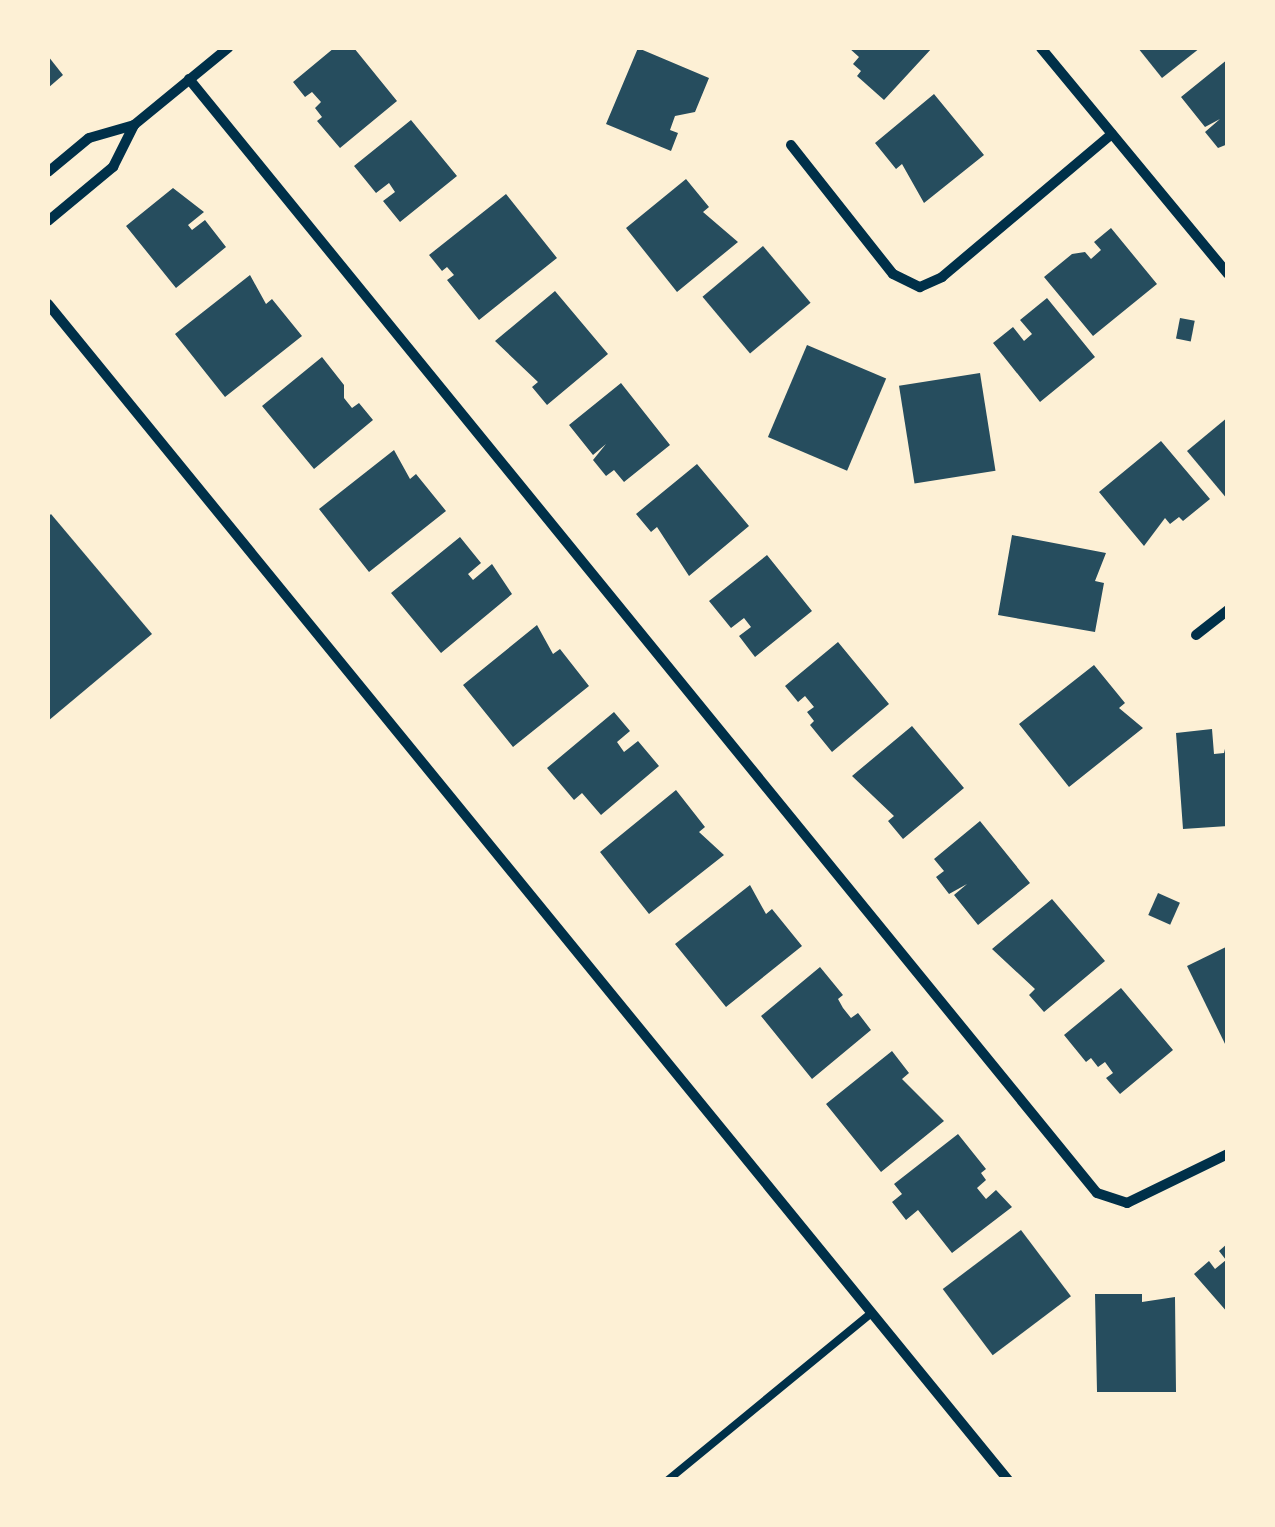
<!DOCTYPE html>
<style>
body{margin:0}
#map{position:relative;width:1275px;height:1527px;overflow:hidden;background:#fdf0d5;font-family:"Archivo Narrow",sans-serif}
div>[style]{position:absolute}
.building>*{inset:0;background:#264d5e;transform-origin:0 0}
.service>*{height:8px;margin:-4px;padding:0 4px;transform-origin:4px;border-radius:4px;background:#003049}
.minor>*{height:10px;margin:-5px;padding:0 5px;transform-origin:5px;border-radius:5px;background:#003049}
span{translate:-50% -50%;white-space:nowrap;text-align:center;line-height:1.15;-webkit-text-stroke:10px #fdf0d5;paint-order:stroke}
.frame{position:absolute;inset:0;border:50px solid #fdf0d5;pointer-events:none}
</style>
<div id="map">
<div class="building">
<div style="clip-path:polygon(334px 48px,354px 48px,397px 101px,340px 148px,317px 121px,322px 117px,315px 108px,321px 102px,312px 92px,305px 97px,293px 82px)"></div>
<div style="clip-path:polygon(638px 48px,709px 78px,695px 112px,675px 116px,670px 130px,678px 133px,671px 151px,606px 124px)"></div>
<div style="clip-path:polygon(849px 48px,932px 48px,884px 100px,857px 76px,861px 71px,853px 64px,859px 57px)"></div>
<div style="clip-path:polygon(1138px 48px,1200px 48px,1162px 78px)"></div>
<div style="clip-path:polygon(48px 56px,63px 75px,48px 88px)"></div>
<div style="clip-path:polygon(1228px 59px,1228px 144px,1218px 148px,1205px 132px,1220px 119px,1205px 127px,1181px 97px)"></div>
<div style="clip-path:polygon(934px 94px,984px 155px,924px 203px,902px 164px,896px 169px,875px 143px)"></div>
<div style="clip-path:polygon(411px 120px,457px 176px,400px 222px,383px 201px,395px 192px,389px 183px,376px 193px,354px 166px)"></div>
<div style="clip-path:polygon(686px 179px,709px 207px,703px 212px,738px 242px,677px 292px,626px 228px)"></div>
<div style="clip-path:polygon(173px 188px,204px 212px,188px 225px,192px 230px,205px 220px,226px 247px,176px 288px,126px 226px)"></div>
<div style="clip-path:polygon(506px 194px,557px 258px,479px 320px,447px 280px,454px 275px,447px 267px,442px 271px,429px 255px)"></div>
<div style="clip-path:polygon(1111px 228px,1157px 284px,1093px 336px,1044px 277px,1072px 254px,1085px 252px,1091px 259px,1101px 250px,1094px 242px)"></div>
<div style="left:763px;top:246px;width:74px;height:79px;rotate:50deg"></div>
<div style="clip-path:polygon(250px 275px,266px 304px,272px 299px,302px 336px,225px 397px,175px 334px)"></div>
<div style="clip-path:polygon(555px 291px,608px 354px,547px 405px,532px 387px,538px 382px,495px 341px)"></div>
<div style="clip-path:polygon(1047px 298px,1095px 357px,1040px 402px,993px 343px,1013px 327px,1024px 341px,1032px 334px,1020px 320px)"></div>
<div style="left:1180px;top:318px;width:15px;height:21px;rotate:11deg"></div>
<div style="left:807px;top:345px;width:86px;height:100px;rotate:23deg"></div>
<div style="clip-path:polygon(322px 357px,344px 385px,344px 398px,352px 408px,359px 403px,373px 420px,314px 469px,262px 406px)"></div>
<div style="left:980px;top:373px;width:99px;height:82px;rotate:81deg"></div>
<div style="clip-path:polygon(621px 383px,670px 445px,624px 482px,614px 470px,606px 476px,593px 460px,606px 444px,593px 455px,569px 425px)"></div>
<div style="clip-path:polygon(1228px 417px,1228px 500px,1187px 451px)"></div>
<div style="clip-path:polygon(1161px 441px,1210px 499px,1183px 521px,1179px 517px,1170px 524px,1165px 518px,1144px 546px,1099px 492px)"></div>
<div style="clip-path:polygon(394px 450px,410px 479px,416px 474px,446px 511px,369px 572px,319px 509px)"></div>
<div style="clip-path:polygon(697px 464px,749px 526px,689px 576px,657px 527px,651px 532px,636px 514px)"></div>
<div style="clip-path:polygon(51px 514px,152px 634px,48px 721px,48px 517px)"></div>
<div style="clip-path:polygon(1012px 535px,1106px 553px,1095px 581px,1104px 583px,1095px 632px,998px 615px)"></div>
<div style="clip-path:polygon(460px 537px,481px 563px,468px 574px,473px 580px,492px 564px,512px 594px,441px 653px,391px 593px)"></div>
<div style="clip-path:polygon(767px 555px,812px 611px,755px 657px,739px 636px,751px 627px,744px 618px,731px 628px,709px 601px)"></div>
<div style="clip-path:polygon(537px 625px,553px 654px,560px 649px,589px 686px,513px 747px,463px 685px)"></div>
<div style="clip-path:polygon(838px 642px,889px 704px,832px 752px,810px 725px,814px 721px,807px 712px,814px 707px,805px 696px,798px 702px,785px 686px)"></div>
<div style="clip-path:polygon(1094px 665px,1125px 703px,1119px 708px,1143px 728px,1069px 787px,1019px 724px)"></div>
<div style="clip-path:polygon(614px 712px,630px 731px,617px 742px,624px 752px,638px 741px,659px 766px,601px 815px,582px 793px,574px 800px,547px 768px)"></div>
<div style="clip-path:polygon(912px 726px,964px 788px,903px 839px,888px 821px,894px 816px,852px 776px)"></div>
<div style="clip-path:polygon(1212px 729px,1214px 754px,1224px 753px,1228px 736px,1228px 826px,1183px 829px,1176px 733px)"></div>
<div style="clip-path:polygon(676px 790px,705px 827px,699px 832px,724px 855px,649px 914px,600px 852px)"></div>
<div style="clip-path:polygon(980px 821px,1030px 883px,978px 925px,954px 895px,967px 884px,949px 894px,936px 877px,944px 871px,934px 859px)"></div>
<div style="clip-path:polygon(750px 885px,766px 914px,772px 909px,802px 946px,726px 1007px,675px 944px)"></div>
<div style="left:1158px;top:893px;width:24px;height:24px;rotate:24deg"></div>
<div style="clip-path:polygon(1052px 899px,1105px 961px,1044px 1012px,1029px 995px,1035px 989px,992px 949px)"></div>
<div style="clip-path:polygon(1228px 946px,1228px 1050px,1187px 966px)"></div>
<div style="clip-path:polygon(820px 967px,843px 995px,838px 999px,843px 1008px,851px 1018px,858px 1013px,871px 1030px,812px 1079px,761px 1016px)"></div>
<div style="clip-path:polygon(1121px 988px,1173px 1050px,1120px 1094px,1106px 1078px,1113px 1073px,1105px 1062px,1098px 1067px,1091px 1058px,1086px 1062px,1064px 1035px)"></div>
<div style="clip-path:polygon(892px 1051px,909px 1073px,902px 1079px,944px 1121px,881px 1172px,826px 1104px)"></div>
<div style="clip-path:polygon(958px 1134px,986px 1169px,981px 1173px,986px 1180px,977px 1188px,986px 1199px,996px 1190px,1012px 1207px,952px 1253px,918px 1210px,906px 1220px,892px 1202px,902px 1194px,894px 1184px)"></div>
<div style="left:1021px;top:1230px;width:83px;height:98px;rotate:53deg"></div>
<div style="clip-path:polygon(1228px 1243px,1228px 1313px,1194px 1274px,1209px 1261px,1215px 1269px,1226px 1260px,1219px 1251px)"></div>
<div style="clip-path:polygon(1095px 1294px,1142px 1294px,1142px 1302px,1175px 1297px,1176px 1392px,1097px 1392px)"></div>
</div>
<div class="service">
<div style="left:668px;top:1480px;width:263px;rotate:-39.4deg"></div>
</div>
<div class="minor">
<div style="left:1041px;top:48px;width:293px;rotate:50.4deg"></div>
<div style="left:189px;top:79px;width:1437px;rotate:50.82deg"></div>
<div style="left:1097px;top:1193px;width:32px;rotate:18deg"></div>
<div style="left:1127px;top:1203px;width:112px;rotate:-25.9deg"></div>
<div style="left:791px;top:145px;width:164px;rotate:51.7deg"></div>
<div style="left:893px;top:274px;width:30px;rotate:26deg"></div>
<div style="left:920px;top:287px;width:24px;rotate:-24deg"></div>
<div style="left:942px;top:277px;width:222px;rotate:-40.1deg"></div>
<div style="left:48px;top:172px;width:53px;rotate:-39.7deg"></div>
<div style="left:89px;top:138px;width:47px;rotate:-16.1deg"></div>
<div style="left:134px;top:125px;width:122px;rotate:-39.3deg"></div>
<div style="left:48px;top:221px;width:85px;rotate:-39.7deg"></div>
<div style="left:113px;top:167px;width:47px;rotate:-63.4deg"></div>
<div style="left:48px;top:304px;width:1518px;rotate:50.77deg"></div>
<div style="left:1196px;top:635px;width:41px;rotate:-38deg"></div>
</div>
<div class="frame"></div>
</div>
